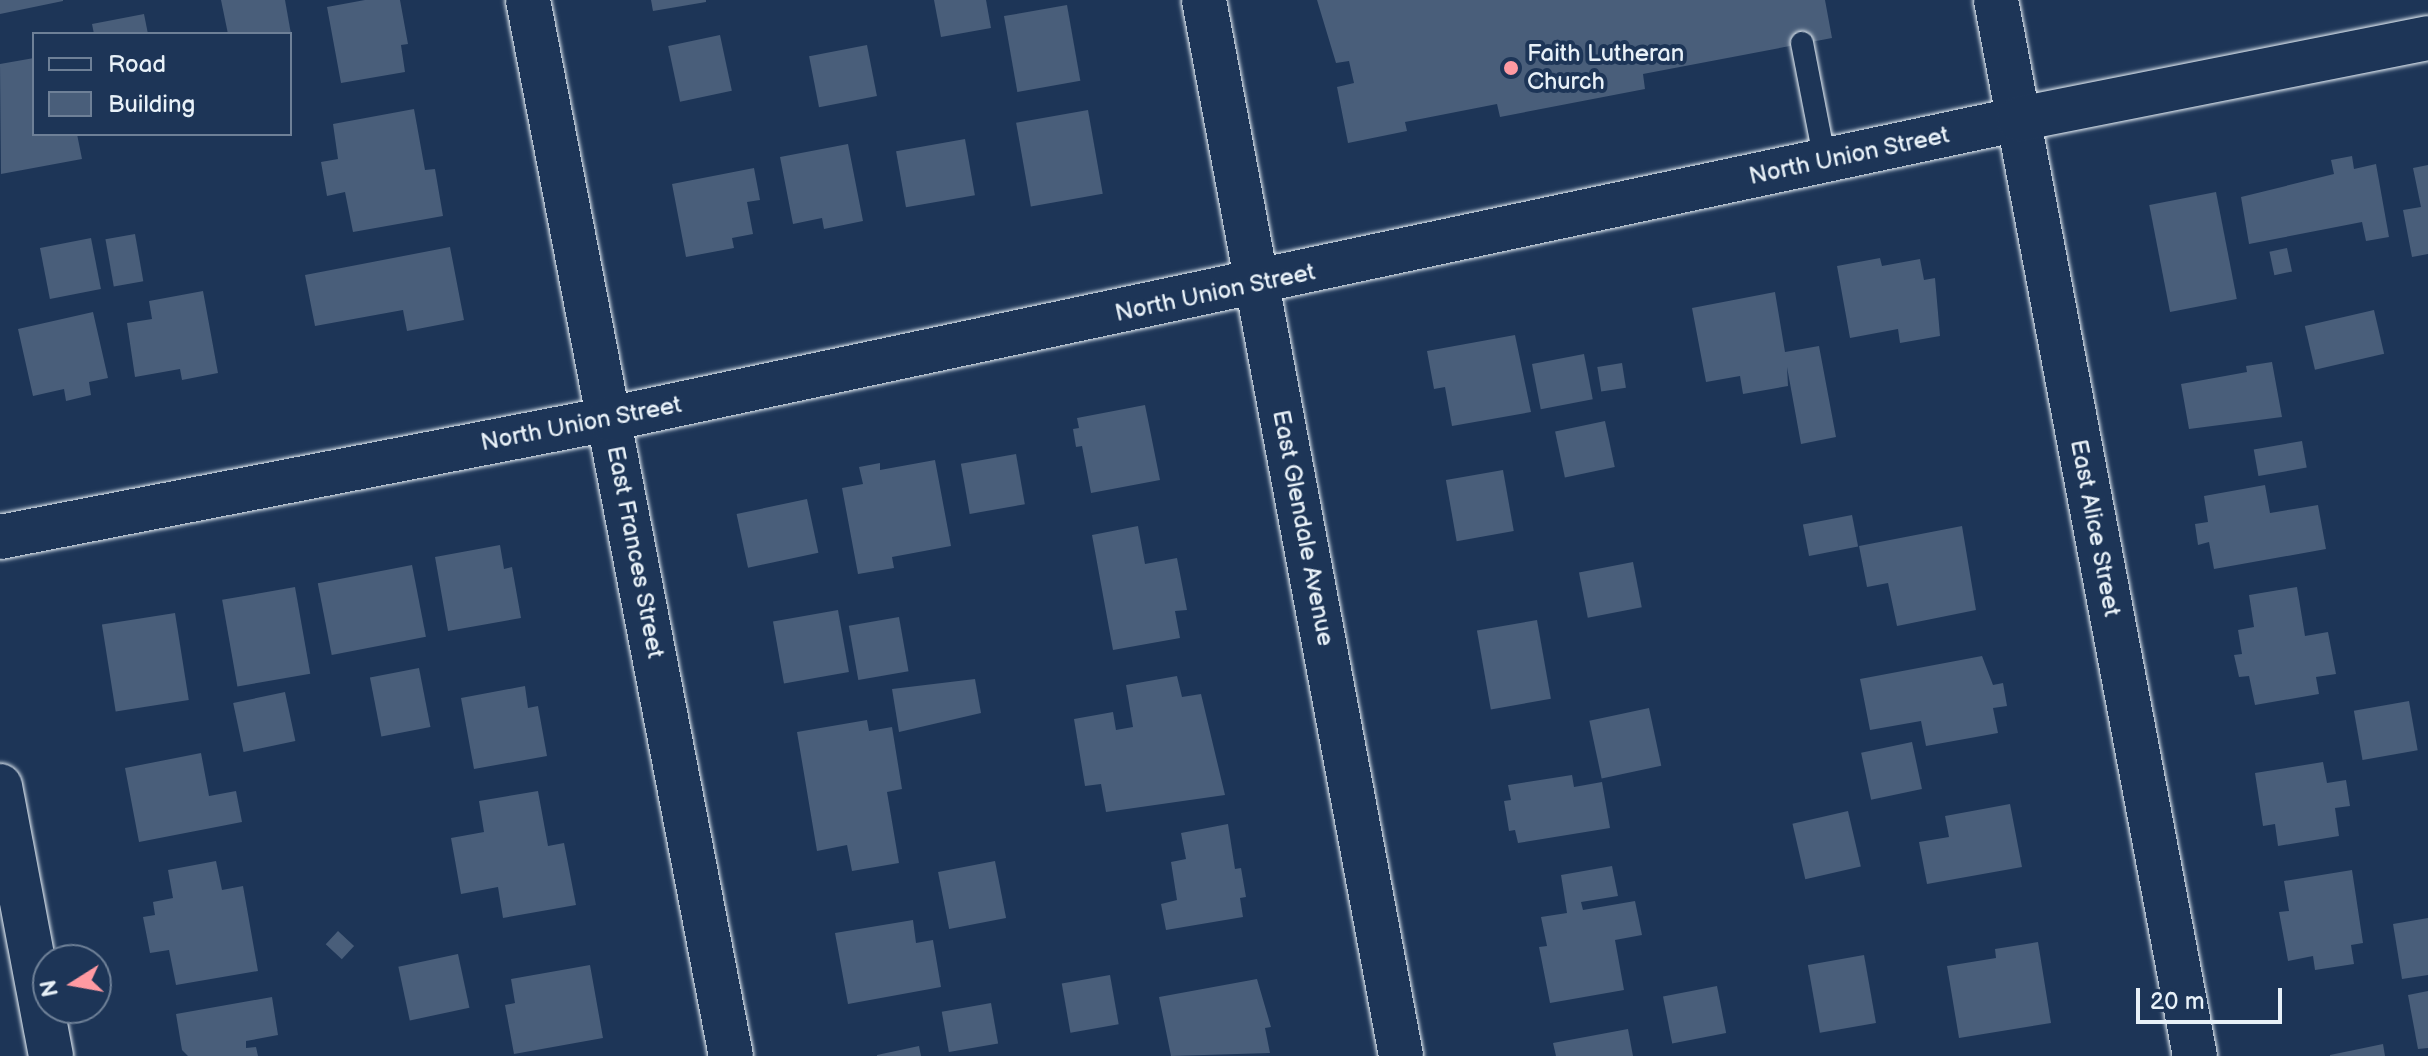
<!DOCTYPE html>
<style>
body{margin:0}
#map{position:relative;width:2428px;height:1056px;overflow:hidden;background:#1d3557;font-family:"Balsamiq Sans",sans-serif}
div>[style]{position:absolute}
.building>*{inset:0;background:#495e7a;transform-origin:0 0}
.roads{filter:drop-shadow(0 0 2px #e8f1f8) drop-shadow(0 0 2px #e8f1f8)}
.lane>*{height:22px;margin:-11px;padding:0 11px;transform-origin:11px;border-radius:11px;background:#1d3557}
.street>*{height:44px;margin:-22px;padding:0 22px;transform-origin:22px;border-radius:22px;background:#1d3557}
.secondary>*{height:44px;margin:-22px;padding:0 22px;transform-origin:22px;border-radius:22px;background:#1d3557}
.dots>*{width:22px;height:22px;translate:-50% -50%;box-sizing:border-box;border:4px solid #1d3557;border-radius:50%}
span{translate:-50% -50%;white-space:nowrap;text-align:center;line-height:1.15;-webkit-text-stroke:8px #1d3557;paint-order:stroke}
.poi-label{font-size:24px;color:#e8f1f8}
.left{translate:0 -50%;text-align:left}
.street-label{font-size:24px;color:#e8f1f8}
.legend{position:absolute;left:32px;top:32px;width:260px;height:104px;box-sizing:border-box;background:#1d3557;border:2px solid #6e8097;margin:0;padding:10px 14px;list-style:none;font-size:24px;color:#e8f1f8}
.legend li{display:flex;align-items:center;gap:16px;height:40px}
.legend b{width:40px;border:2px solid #6e8097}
.north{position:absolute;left:32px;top:944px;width:80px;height:80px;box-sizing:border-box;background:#1d3557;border:2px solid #6e8097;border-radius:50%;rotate:259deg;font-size:22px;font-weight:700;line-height:32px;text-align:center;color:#e8f1f8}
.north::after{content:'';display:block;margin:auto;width:28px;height:36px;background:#ff9aa2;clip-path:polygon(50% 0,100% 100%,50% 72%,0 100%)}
.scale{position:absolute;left:2136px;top:988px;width:146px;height:36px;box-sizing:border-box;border:4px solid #e8f1f8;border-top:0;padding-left:10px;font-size:24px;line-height:28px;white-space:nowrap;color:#e8f1f8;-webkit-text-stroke:6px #1d3557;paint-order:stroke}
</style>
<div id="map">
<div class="building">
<div style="clip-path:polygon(0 0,63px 0,63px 1px,0 14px)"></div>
<div style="clip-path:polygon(221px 0,285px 0,291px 34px,228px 34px)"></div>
<div style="clip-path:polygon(365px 0,400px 0,408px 44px,401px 45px,405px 72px,341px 83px,327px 7px)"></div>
<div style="clip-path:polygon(651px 0,706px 0,706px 2px,653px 11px)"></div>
<div style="clip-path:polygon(934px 0,986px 0,991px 28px,941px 37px)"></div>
<div style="clip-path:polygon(1317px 0,1825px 0,1832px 38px,1643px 74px,1645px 89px,1500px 117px,1497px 104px,1405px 122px,1407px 131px,1348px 143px,1337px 87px,1354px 83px,1349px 61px,1336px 63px)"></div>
<div style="left:1067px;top:5px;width:77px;height:64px;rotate:80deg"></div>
<div style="clip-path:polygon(144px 14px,148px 34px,94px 34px,92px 24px)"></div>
<div style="left:720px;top:35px;width:57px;height:53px;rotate:78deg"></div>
<div style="left:867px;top:45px;width:52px;height:59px;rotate:79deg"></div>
<div style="clip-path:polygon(34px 58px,34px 134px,77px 134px,82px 159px,1px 174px,0 64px)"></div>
<div style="clip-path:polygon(414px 109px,425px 170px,435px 169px,443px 216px,353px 232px,345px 192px,327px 196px,321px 162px,338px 159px,333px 124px)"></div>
<div style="left:1088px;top:110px;width:85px;height:73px;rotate:80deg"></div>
<div style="left:965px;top:139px;width:57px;height:70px;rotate:80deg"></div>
<div style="clip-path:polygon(848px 144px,863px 221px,824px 229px,822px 218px,793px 224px,780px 157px)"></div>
<div style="clip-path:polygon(2352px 156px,2354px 169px,2376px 164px,2389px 237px,2366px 241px,2362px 222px,2249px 244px,2241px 197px,2334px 174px,2331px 160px)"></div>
<div style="clip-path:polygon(2428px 165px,2428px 254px,2412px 257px,2403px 210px,2421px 207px,2413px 168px)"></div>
<div style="clip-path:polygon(754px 168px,760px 200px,747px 202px,753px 234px,732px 238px,734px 248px,686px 257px,672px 184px)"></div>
<div style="left:2216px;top:192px;width:109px;height:68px;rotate:79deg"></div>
<div style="left:135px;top:234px;width:48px;height:30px;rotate:80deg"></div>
<div style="left:91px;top:238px;width:52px;height:52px;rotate:79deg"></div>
<div style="clip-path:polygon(450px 247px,464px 320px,407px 331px,403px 310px,315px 326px,305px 275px)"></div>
<div style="left:2287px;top:248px;width:24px;height:18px;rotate:78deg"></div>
<div style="clip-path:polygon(1880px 258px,1882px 266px,1920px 259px,1924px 280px,1935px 278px,1940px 336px,1900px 343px,1898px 329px,1850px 338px,1837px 266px)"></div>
<div style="clip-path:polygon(203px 291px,218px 373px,182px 380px,180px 369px,135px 377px,127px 323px,152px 319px,149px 301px)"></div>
<div style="clip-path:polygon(1775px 292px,1785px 352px,1819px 346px,1836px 437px,1801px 444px,1787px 367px,1788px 386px,1743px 394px,1740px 376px,1706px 382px,1692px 308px)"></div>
<div style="left:2374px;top:310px;width:45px;height:71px;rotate:77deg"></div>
<div style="clip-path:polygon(93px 312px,108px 378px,89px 382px,91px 395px,66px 401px,64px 389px,33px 396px,18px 329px)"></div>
<div style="clip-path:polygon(1515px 335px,1531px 412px,1452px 426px,1445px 387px,1434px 389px,1427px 351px)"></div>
<div style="left:1584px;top:354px;width:46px;height:53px;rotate:79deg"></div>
<div style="clip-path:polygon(2272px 362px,2282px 417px,2189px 429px,2181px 384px,2247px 372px,2246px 366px)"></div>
<div style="left:1622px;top:363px;width:25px;height:25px;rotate:81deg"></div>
<div style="clip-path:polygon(1145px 405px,1160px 480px,1091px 493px,1082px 446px,1076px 447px,1073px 429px,1079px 428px,1077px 418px)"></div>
<div style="left:1605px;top:421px;width:47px;height:51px;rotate:78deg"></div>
<div style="left:2302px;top:441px;width:27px;height:49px;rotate:80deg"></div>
<div style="left:1016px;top:454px;width:51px;height:56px;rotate:80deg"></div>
<div style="clip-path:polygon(935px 460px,951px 546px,892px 557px,894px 568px,858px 574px,842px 488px,863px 484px,859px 467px,880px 463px,880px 470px)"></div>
<div style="left:1503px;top:470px;width:62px;height:58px;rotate:80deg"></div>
<div style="clip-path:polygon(2265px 485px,2270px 513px,2318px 505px,2326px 549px,2214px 569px,2209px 542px,2198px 545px,2195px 524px,2208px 522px,2204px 496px)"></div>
<div style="left:807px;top:499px;width:55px;height:72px;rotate:78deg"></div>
<div style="left:1852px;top:515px;width:32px;height:50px;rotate:79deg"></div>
<div style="clip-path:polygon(1138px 526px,1145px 564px,1177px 558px,1187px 610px,1175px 611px,1180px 638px,1113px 650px,1092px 535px)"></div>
<div style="clip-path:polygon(1962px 526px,1976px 610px,1897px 626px,1888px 583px,1867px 587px,1859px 546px)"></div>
<div style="clip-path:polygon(500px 545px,504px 569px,512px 567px,521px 618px,448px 631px,435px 557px)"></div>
<div style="left:1633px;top:562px;width:46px;height:55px;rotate:79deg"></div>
<div style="left:412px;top:565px;width:73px;height:96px;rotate:79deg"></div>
<div style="left:295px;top:587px;width:88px;height:74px;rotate:80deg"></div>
<div style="clip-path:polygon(2297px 587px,2305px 636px,2328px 632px,2336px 674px,2316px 677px,2319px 694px,2255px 705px,2249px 676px,2239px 677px,2234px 655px,2242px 654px,2238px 630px,2254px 627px,2249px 595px)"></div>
<div style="left:838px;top:610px;width:63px;height:66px;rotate:80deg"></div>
<div style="left:175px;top:613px;width:88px;height:74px;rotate:81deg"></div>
<div style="left:899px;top:617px;width:55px;height:51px;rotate:80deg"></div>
<div style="left:1537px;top:620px;width:80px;height:61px;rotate:80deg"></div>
<div style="clip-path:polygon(1982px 656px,1993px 685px,2003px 683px,2007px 706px,1993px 708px,1998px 733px,1926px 746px,1921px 721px,1870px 730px,1860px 679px)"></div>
<div style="left:419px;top:668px;width:60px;height:50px;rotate:79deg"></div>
<div style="clip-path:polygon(1177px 676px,1182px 697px,1201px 694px,1225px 795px,1106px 812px,1101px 784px,1085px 786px,1074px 719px,1113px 712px,1116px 730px,1133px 727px,1126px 685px)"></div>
<div style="clip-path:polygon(975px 679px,981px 713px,899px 732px,892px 689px)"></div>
<div style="clip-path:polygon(525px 686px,528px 708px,538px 706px,547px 756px,474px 769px,461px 698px)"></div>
<div style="left:285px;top:692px;width:50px;height:53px;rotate:78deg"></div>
<div style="left:2409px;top:701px;width:50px;height:56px;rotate:80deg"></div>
<div style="left:1649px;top:708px;width:59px;height:61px;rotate:78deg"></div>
<div style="clip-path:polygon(867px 720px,869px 731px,892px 727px,902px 789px,887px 792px,899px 863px,852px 871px,847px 845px,817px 851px,797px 732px)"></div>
<div style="left:1912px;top:742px;width:48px;height:52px;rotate:78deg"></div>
<div style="clip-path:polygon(201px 753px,209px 796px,236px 791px,242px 822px,139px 842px,125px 768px)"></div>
<div style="clip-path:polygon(2323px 762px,2327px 783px,2346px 780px,2350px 806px,2335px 808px,2339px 836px,2278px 846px,2275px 824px,2263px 826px,2255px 773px)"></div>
<div style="clip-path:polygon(1572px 775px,1574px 787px,1602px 782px,1610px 828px,1518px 843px,1515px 830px,1509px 831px,1504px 801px,1511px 800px,1508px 785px)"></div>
<div style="clip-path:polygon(538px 791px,548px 846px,564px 843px,576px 905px,503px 918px,498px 887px,461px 894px,451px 838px,484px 832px,479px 801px)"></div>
<div style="clip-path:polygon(2010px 804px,2022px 867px,1927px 884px,1919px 842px,1949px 837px,1945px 816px)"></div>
<div style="left:1848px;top:811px;width:57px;height:57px;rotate:77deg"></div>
<div style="clip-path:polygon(1228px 824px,1235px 869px,1241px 868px,1246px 897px,1240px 898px,1243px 917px,1166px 930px,1161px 904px,1177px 900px,1171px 862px,1186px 859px,1181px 833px)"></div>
<div style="clip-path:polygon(216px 861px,222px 890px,243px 886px,258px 971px,176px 985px,169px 950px,150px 953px,143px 917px,155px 915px,153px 902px,173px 898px,168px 870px)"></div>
<div style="left:995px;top:861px;width:58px;height:58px;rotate:79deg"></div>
<div style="clip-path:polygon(1612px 866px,1618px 896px,1581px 902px,1583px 910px,1635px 901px,1642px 935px,1615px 940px,1624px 990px,1550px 1003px,1539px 947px,1547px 946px,1541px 917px,1567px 913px,1561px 875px)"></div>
<div style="clip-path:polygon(2352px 870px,2363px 943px,2351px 945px,2354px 964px,2315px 970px,2313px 956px,2288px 961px,2279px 912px,2289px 911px,2284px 881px)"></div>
<div style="clip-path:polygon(2428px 918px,2428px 975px,2402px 979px,2393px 924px)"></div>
<div style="clip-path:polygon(913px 920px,916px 943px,933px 940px,941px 987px,848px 1004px,835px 933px)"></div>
<div style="left:338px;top:931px;width:22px;height:18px;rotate:43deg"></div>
<div style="clip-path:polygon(2038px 942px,2051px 1023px,1959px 1038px,1947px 966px,1996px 958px,1995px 949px)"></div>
<div style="left:458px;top:954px;width:55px;height:61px;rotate:78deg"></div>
<div style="left:1864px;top:955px;width:69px;height:57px;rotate:80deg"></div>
<div style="clip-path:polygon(590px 965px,603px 1038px,514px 1054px,505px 1005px,515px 1003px,511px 979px)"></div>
<div style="left:1110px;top:975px;width:50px;height:49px;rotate:80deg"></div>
<div style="clip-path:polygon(1257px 979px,1271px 1027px,1265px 1028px,1270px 1053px,1171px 1056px,1159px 997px)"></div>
<div style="left:1717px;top:986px;width:48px;height:55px;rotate:79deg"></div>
<div style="clip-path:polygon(2428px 991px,2428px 1048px,2418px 1049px,2408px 995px)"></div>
<div style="clip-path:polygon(272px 997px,278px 1035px,246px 1041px,246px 1048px,256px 1047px,258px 1056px,188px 1056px,182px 1050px,176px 1014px)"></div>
<div style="left:991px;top:1003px;width:41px;height:50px;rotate:80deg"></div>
<div style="clip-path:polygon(1628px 1029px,1633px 1056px,1556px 1056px,1553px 1043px)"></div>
<div style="clip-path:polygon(2383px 1044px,2385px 1056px,2330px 1056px,2330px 1055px)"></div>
<div style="clip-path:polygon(919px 1046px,921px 1056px,877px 1056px,877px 1055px)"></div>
</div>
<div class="roads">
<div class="lane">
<div style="left:1802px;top:43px;width:120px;rotate:79deg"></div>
</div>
<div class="street">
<div style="left:528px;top:0;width:1075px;rotate:79.12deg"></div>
<div style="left:1996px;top:0;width:1075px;rotate:79.33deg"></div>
<div style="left:0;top:537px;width:620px;rotate:-10.97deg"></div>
<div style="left:609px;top:419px;width:1442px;rotate:-12.01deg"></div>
<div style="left:2019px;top:119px;width:417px;rotate:-11.2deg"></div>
<div style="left:0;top:786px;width:275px;rotate:79.3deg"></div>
</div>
<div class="secondary">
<div style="left:1204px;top:0;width:1074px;rotate:79.43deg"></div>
</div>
</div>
<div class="dots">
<div style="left:1511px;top:68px;background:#ff9aa2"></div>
</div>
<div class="poi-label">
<span class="left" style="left:1527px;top:68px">Faith Lutheran<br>Church</span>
</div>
<div class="street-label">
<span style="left:1849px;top:156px;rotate:-12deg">North Union Street</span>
<span style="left:1215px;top:293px;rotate:-12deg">North Union Street</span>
<span style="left:581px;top:424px;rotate:-11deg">North Union Street</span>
<span style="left:1303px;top:528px;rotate:79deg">East Glendale Avenue</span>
<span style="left:2095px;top:528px;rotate:79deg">East Alice Street</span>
<span style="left:635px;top:552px;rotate:79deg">East Frances Street</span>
</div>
<ul class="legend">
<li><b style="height:10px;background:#1d3557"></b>Road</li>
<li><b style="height:22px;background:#495e7a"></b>Building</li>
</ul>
<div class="north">N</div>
<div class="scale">20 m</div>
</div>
